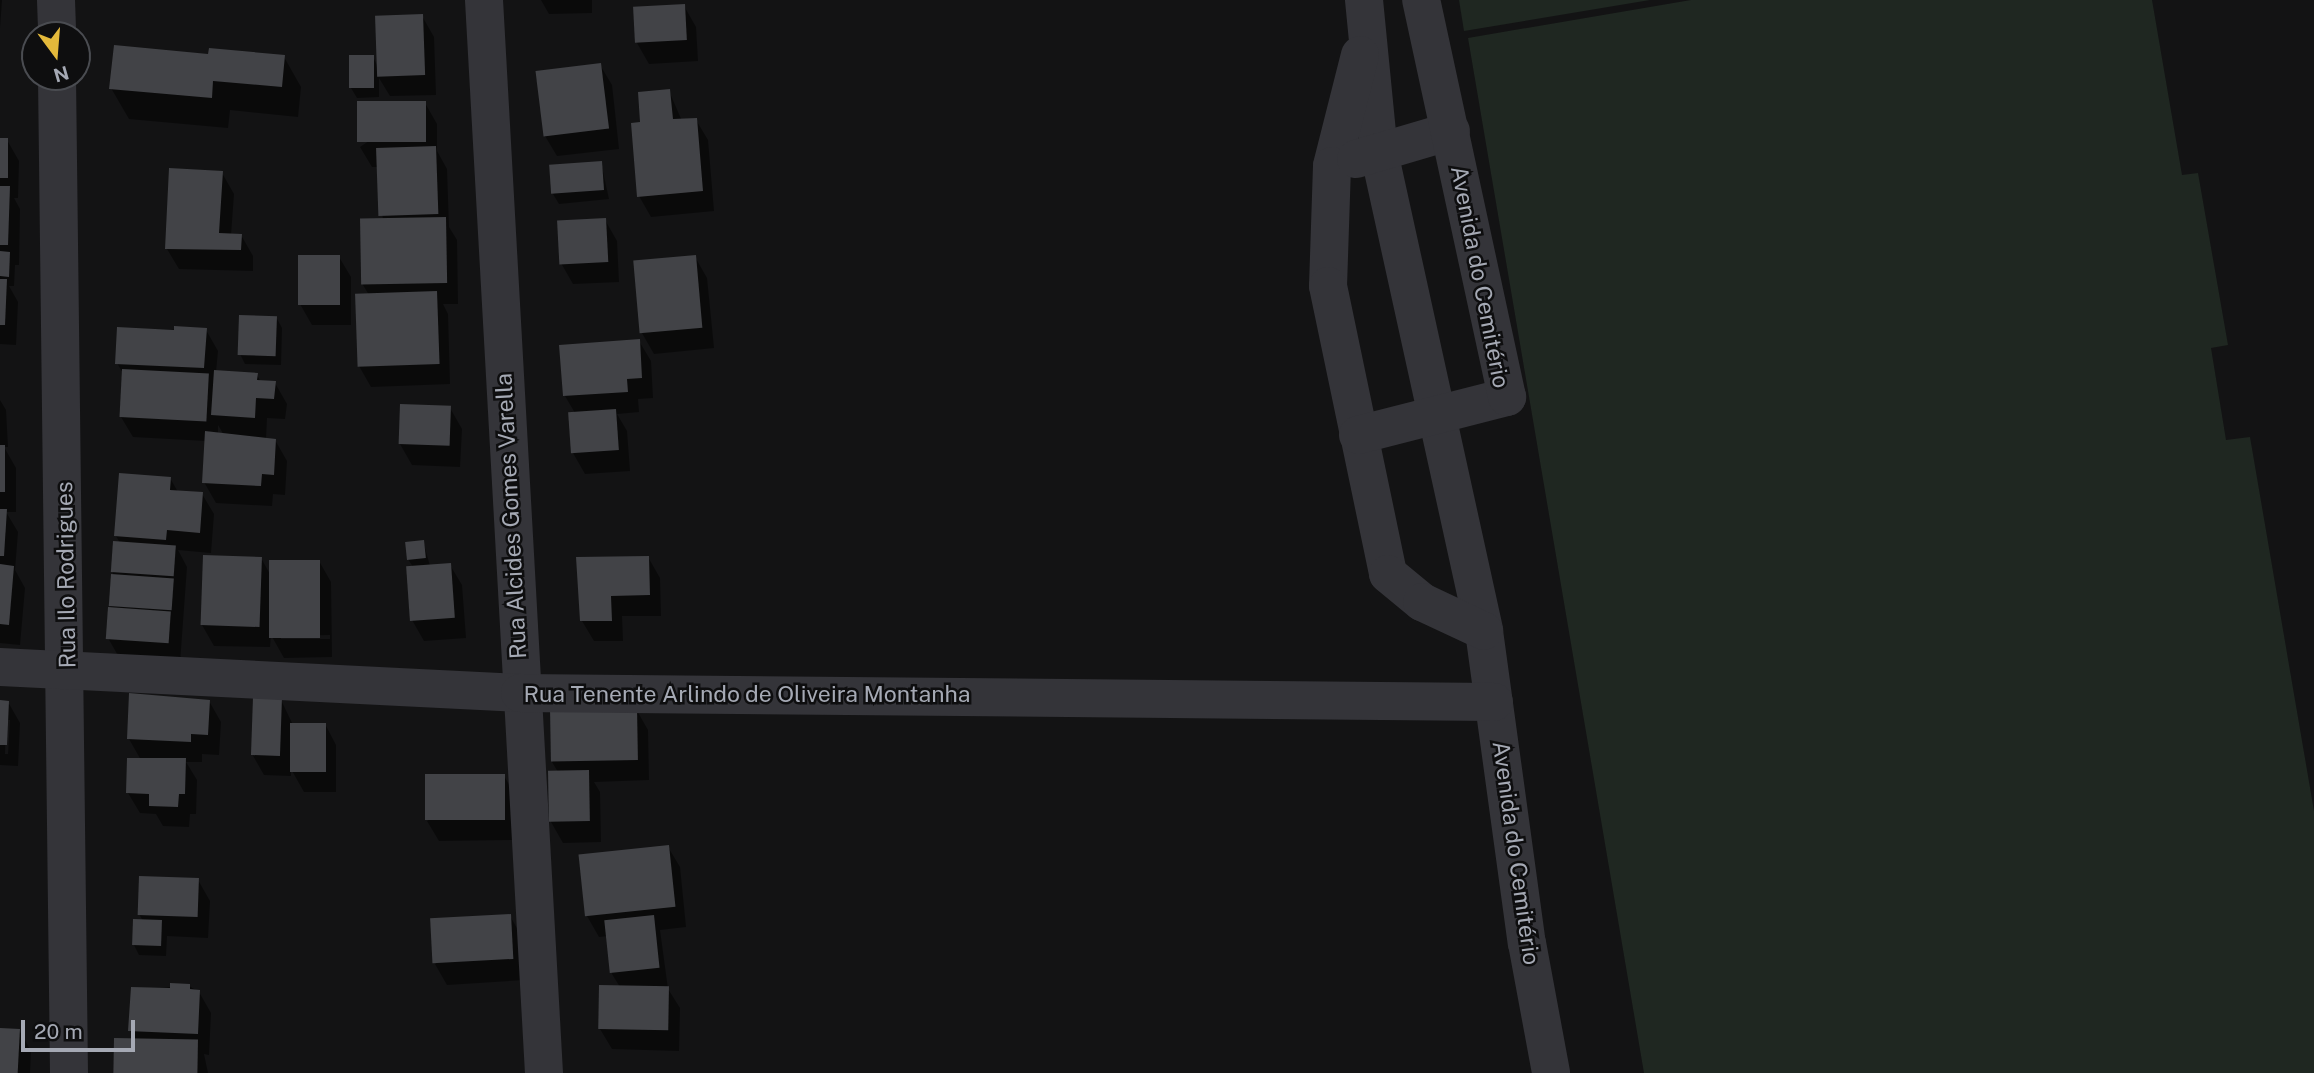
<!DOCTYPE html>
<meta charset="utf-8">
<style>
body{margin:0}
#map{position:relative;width:2314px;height:1073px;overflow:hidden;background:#131314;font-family:"Public Sans",sans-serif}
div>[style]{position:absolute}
.green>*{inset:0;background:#1f2721}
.shadow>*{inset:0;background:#0007}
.building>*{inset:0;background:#424347;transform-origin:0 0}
.minor>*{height:38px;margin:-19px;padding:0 19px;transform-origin:19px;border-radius:19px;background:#343439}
span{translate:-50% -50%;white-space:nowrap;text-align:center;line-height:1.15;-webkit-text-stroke:5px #0e0e0f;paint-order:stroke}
.street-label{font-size:23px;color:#a5a9b4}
.north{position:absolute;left:21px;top:21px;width:70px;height:70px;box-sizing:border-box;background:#0e0e0f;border:2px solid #4a4c51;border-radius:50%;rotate:164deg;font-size:19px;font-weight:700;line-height:28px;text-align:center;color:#a5a9b4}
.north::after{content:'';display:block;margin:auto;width:24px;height:32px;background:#e4b93b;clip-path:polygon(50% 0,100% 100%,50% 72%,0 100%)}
.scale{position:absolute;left:21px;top:1020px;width:114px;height:32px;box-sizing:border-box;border:4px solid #a5a9b4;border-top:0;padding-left:9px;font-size:21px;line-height:24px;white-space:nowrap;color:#a5a9b4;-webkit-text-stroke:5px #0e0e0f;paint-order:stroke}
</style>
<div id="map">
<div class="green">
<div style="clip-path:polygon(1459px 0,1650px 0,1464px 31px)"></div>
<div style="clip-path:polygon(1691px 0,2152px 0,2182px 175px,2198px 173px,2228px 345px,2211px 348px,2226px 440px,2250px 437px,2314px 811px,2314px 1073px,1644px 1073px,1468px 38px)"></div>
</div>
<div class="shadow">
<div style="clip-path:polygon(0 0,2px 0,0 28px)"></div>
<div style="clip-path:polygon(541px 0,592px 0,592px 13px,549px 14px)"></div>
<div style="clip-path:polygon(684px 6px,696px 27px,698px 61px,649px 64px,637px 43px)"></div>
<div style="clip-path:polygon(422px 16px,434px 37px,436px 95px,390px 96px,379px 78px,379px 97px,357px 98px,351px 88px,373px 57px,377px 65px)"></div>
<div style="clip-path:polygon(210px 56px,284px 57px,301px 87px,298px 117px,230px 110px,228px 128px,129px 119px,111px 88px)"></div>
<div style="clip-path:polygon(600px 65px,612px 85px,619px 149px,557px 156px,545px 136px)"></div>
<div style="clip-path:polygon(669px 91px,682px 121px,696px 120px,708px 140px,714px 211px,651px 217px,639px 196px)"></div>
<div style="clip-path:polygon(425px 103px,437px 124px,437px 151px,447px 169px,449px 227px,457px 240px,458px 304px,443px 304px,448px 314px,450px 384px,371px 387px,359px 366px,357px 295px,369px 295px,363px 285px,383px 221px,378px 167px,372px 167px,360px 147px)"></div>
<div style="clip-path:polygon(0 140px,7px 140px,19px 161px,18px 198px,14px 198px,20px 209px,19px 265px,15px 265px,14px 286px,9px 286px,18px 302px,16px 345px,0 344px)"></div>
<div style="clip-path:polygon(601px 163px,609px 199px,559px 204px,553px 194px)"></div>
<div style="clip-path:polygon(222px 173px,234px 194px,231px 235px,241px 235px,253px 256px,253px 271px,179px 269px,167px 249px)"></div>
<div style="clip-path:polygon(605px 220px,617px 241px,619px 282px,573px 284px,561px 263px)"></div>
<div style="clip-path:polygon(339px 257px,351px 277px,351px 325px,312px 325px,300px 304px)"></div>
<div style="clip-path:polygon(695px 257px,707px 278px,714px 348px,654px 354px,642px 333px)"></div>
<div style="clip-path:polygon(276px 317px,282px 328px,281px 365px,245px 364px,240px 354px)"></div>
<div style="clip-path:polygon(evenodd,119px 329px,206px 330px,218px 351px,216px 372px,257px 375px,261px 382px,275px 383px,287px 404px,285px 419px,267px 418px,266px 439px,275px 440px,287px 461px,285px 495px,273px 494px,272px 506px,216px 503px,204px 482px,206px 441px,133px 437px,121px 417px,124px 375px,117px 363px,119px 329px,218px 425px,224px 435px,218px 434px,218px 425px)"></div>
<div style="clip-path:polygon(639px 341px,651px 361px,653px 398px,638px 399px,639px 412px,617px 414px,627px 431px,630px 471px,585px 474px,573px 453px,575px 413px,565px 396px)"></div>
<div style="clip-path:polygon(0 400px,6px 410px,8px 447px,4px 447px,16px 468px,16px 512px,6px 512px,18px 532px,15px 570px,25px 588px,20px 645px,0 643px)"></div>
<div style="clip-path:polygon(450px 408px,462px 429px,460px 467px,412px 465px,400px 444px)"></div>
<div style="clip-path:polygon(170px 478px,178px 492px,202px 494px,214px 514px,211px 553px,178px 550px,187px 567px,180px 663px,120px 659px,108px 638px,113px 572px,120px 543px,116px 536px)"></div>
<div style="clip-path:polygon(423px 541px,430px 566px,450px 565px,462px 585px,466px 638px,424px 641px,412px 620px,413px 567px,408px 559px)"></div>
<div style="clip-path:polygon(648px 557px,660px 578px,661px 616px,622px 616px,623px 641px,594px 641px,582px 621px)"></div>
<div style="clip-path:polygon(evenodd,261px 558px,271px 576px,319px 561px,331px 582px,332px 657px,284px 658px,271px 635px,270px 647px,214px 646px,202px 625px,261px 558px,330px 635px,330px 639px,281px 639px,281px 636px,330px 635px)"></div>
<div style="clip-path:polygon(281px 700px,293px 725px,325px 724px,336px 745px,336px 792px,304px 792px,291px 769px,291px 776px,264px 775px,252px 754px)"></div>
<div style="clip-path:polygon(209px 701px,221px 722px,219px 755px,202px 754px,202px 762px,186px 762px,197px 780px,196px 814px,190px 814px,189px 827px,163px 826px,156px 814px,140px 813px,128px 793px,141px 760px,129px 739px)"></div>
<div style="clip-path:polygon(evenodd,0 702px,8px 702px,20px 723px,18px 766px,0 765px,0 702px,6px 720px,10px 720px,8px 754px,5px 754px,6px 720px)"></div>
<div style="clip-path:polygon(636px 709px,648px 730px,649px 780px,594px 782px,600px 792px,601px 842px,563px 843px,551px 822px,558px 772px,552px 762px)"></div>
<div style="clip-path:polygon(504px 776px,516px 796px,516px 840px,439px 841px,427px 821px)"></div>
<div style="clip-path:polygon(668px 847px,680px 867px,686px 927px,660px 930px,668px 989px,680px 1008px,679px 1051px,612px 1049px,600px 1029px,620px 987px,612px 974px,608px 936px,599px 937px,587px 916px)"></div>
<div style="clip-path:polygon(198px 880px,210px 901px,208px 938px,167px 936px,166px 956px,139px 955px,134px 945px,143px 921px,139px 914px)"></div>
<div style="clip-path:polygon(510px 916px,522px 937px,524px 980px,447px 985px,435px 964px)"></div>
<div style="clip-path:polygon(189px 986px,199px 992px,211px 1013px,209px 1055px,204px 1054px,208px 1073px,115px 1073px,136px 1040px,130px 1031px,132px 989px)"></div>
<div style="clip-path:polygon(0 1030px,19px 1030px,31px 1051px,30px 1073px,0 1073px)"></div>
</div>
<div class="building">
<div style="left:685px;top:4px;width:36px;height:52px;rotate:87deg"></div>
<div style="left:423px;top:14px;width:61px;height:48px;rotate:88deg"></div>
<div style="clip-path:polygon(114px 45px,208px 54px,209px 48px,285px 55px,282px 87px,213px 81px,212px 98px,109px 89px)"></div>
<div style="left:374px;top:55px;width:33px;height:25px;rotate:90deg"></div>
<div style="left:601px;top:63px;width:66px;height:66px;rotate:83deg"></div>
<div style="clip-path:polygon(670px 89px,673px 119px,697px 118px,703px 191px,637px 197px,631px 123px,640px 122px,638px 92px)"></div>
<div style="left:426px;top:101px;width:41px;height:69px;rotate:90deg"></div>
<div style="left:0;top:138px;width:8px;height:40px"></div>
<div style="left:436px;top:146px;width:68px;height:60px;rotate:88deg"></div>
<div style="left:602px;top:161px;width:29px;height:53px;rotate:86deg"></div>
<div style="clip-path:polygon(169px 168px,223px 171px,219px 233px,242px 234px,241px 250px,165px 249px)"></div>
<div style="clip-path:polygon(0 186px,10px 186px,8px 245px,0 245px)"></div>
<div style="left:446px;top:217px;width:66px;height:86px;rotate:89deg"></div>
<div style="left:606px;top:218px;width:44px;height:49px;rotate:87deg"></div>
<div style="clip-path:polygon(0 251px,10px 252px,9px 277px,0 276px)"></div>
<div style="left:298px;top:255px;width:42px;height:50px"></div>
<div style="left:696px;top:255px;width:73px;height:63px;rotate:85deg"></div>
<div style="clip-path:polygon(0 279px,7px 279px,5px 325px,0 325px)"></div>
<div style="left:437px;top:291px;width:73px;height:82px;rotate:88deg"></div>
<div style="left:239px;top:315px;width:38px;height:40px;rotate:2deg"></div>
<div style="clip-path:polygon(174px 326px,207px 328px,204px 368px,115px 364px,117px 327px,174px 330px)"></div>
<div style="clip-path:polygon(640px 339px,642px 378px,627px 379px,628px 392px,563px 396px,559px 345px)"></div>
<div style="left:122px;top:369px;width:87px;height:48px;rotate:3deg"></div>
<div style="clip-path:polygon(214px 370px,258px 373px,257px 380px,276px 381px,274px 399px,256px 398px,255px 418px,211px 415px)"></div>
<div style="left:400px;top:404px;width:51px;height:40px;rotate:2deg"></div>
<div style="left:616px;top:409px;width:41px;height:48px;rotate:86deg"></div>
<div style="clip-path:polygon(205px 431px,276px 439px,274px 475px,262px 474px,261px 486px,202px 483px)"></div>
<div style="left:0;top:445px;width:5px;height:47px"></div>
<div style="clip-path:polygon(119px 473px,171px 477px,170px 490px,203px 492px,200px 533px,167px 530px,166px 540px,114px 536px)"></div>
<div style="clip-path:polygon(0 509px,7px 509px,4px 556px,0 556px)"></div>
<div style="left:424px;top:540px;width:18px;height:19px;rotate:84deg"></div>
<div style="left:113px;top:541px;width:63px;height:31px;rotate:4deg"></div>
<div style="left:203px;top:555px;width:59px;height:70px;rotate:2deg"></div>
<div style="clip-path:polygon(649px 556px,650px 595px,611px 596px,612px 621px,580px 621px,576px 557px)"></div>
<div style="left:269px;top:560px;width:51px;height:78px"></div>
<div style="left:451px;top:563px;width:55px;height:45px;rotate:86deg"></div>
<div style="clip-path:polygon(0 564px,14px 566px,9px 625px,0 624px)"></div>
<div style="left:111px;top:574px;width:63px;height:32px;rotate:4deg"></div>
<div style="left:108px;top:607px;width:63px;height:32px;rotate:4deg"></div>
<div style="clip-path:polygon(129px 693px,210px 700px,208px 735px,191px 734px,191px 742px,127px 739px)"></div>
<div style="left:253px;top:697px;width:29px;height:58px;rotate:2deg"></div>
<div style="clip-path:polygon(0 700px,9px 701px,7px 745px,0 745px)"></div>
<div style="left:637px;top:707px;width:53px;height:87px;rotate:89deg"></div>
<div style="left:290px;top:723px;width:36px;height:49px"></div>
<div style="clip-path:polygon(127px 758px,186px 758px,185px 794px,179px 794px,178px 807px,149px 806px,149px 794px,126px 793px)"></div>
<div style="left:589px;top:770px;width:51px;height:41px;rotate:89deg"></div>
<div style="left:505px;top:774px;width:46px;height:80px;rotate:90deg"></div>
<div style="left:669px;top:845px;width:62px;height:91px;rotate:84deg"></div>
<div style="left:139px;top:876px;width:60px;height:39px;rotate:2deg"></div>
<div style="left:511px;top:914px;width:45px;height:81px;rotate:87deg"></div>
<div style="left:654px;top:915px;width:53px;height:50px;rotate:84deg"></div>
<div style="left:133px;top:919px;width:29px;height:26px;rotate:2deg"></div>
<div style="clip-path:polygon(170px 983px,190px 984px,190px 989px,200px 990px,198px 1034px,128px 1031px,131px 987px,170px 988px)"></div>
<div style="left:599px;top:985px;width:70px;height:44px;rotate:1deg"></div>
<div style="left:0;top:1028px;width:20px;height:45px;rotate:3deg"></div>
<div style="left:114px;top:1038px;width:84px;height:35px;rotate:1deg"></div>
</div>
<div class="minor">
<div style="left:56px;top:0;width:35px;rotate:88deg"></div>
<div style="left:484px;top:0;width:1075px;rotate:86.8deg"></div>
<div style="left:1364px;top:0;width:153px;rotate:84.4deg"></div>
<div style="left:1379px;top:152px;width:490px;rotate:77.6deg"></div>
<div style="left:1484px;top:631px;width:315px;rotate:82.2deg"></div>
<div style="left:1527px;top:943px;width:132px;rotate:79.5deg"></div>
<div style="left:1360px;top:55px;width:114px;rotate:104.2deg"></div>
<div style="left:1332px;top:166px;width:120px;rotate:91.9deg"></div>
<div style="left:1328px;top:286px;width:294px;rotate:78.2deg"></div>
<div style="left:1388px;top:574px;width:44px;rotate:39.5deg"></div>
<div style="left:1422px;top:602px;width:68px;rotate:25.1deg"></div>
<div style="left:57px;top:77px;width:996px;rotate:89.31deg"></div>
<div style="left:1356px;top:159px;width:99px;rotate:-16.4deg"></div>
<div style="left:1358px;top:435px;width:154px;rotate:-14.3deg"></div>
<div style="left:1507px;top:397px;width:406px;rotate:-102.2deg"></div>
<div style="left:0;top:667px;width:521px;rotate:2.86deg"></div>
<div style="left:520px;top:693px;width:974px;rotate:0.53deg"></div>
</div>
<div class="street-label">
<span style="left:1480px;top:277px;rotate:79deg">Avenida do Cemitério</span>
<span style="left:511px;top:516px;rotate:-93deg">Rua Alcides Gomes Varella</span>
<span style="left:66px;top:575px;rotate:-91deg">Rua Ilo Rodrigues</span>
<span style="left:747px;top:694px">Rua Tenente Arlindo de Oliveira Montanha</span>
<span style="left:1516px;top:853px;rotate:82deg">Avenida do Cemitério</span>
</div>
<div class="north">N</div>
<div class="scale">20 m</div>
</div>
